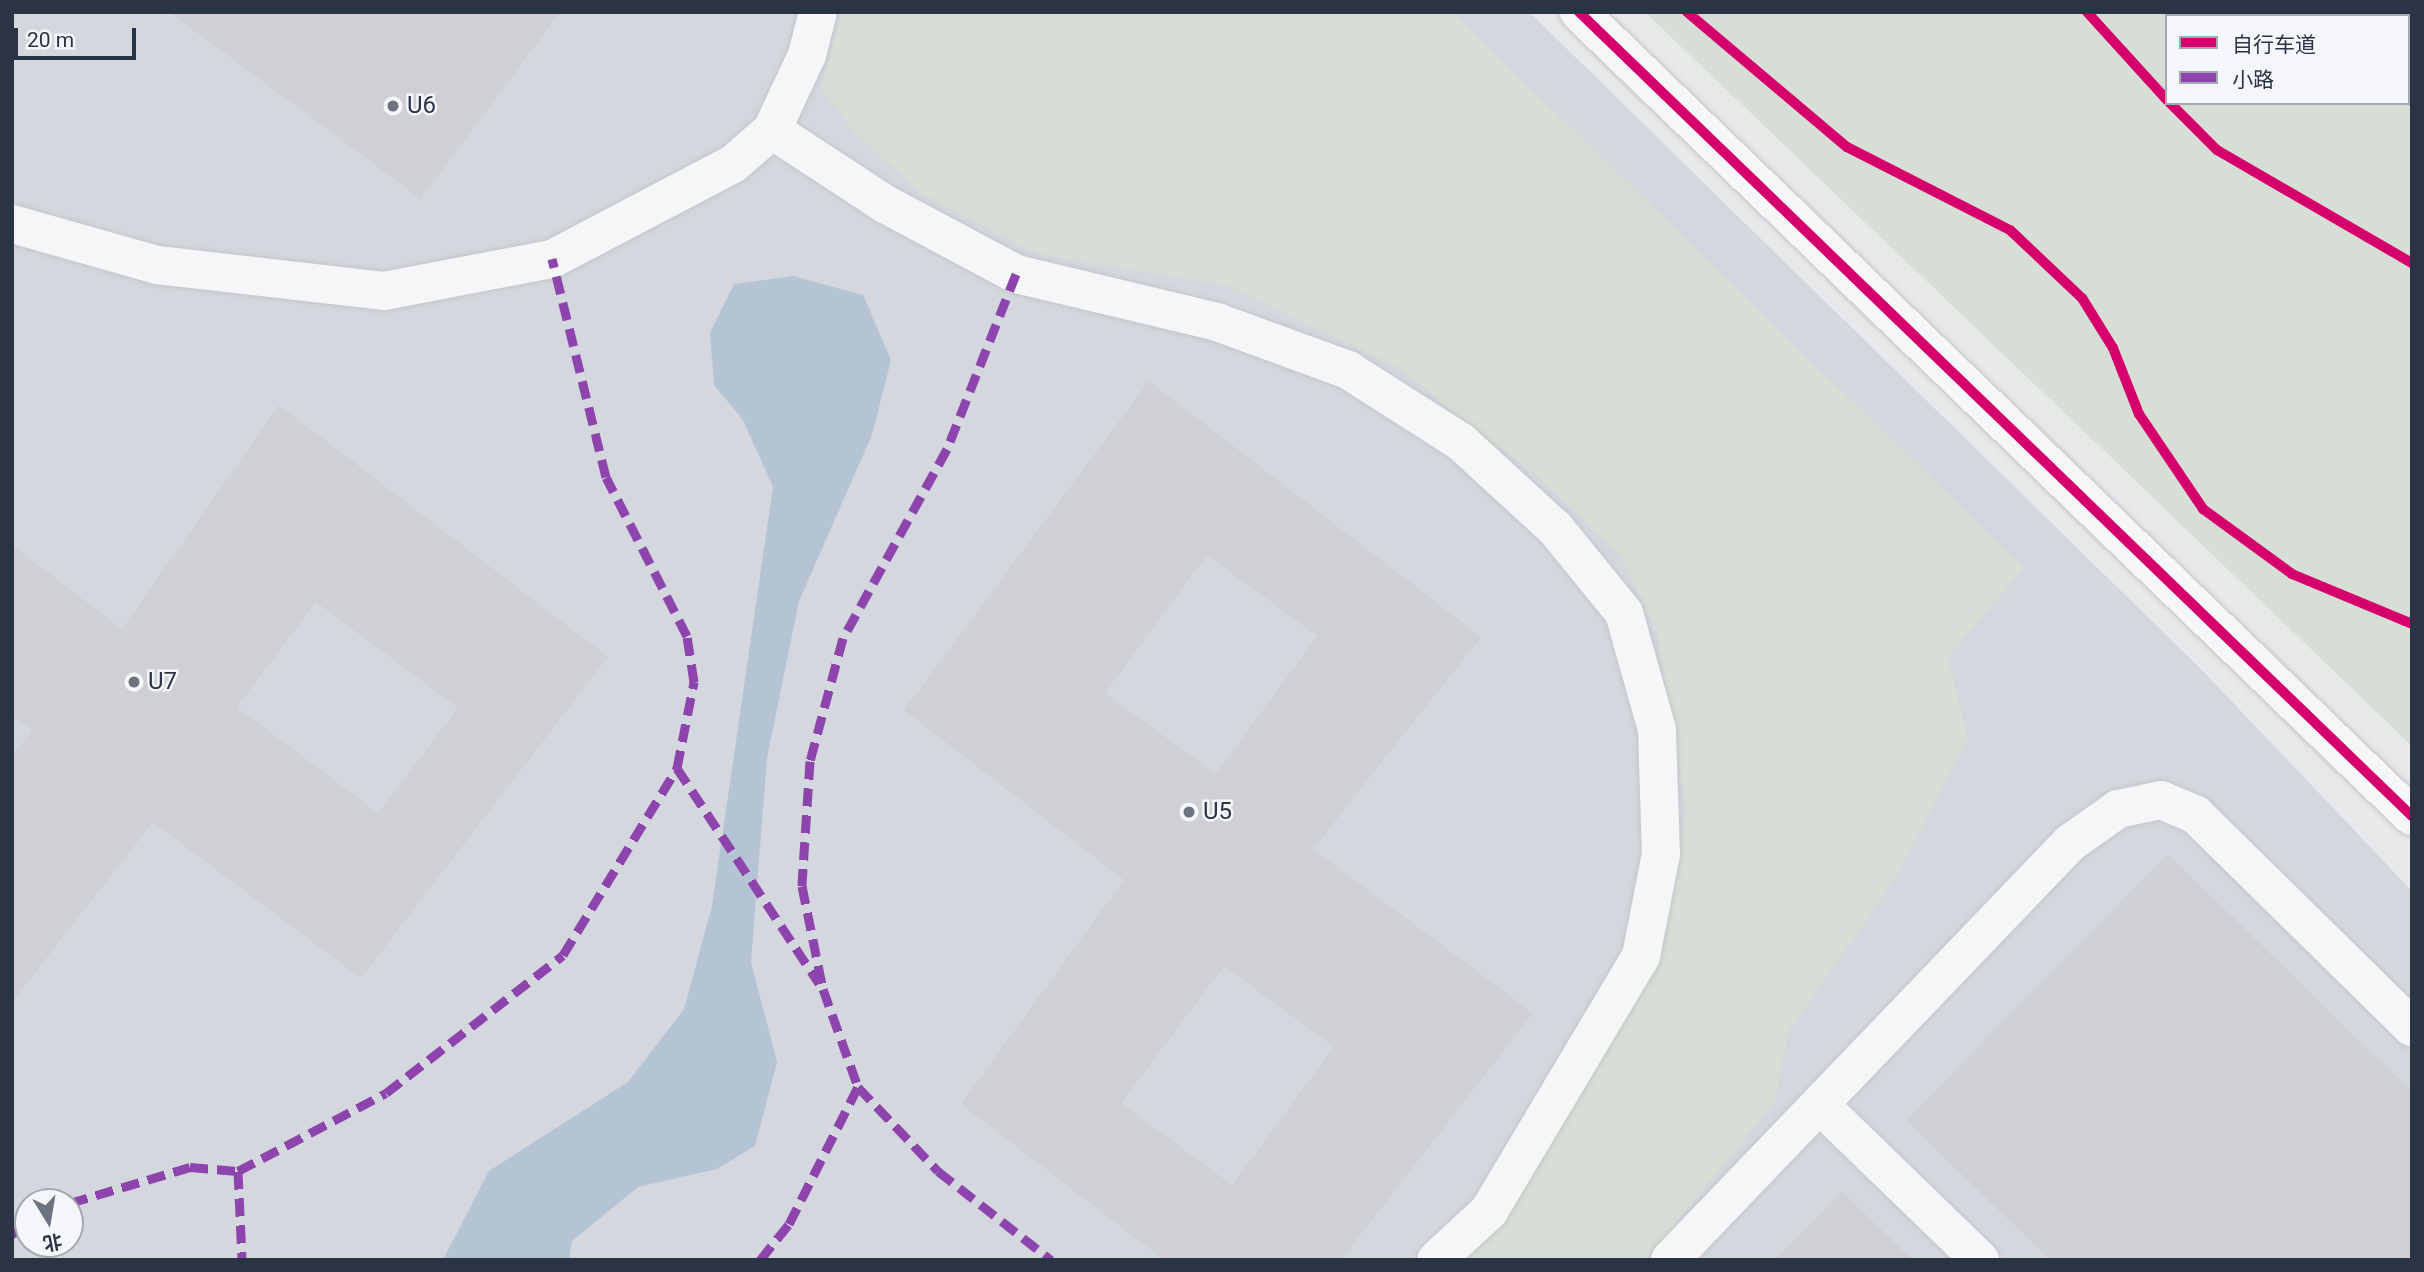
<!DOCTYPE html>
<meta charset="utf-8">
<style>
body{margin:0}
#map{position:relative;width:2424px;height:1272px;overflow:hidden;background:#e6e8ea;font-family:Roboto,"Noto Sans SC",sans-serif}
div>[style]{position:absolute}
.built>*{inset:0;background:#d4d7dd}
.green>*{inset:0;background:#d6ded6}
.water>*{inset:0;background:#b4c4d5}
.building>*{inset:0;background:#ced0d3}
.roads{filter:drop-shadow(0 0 2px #c4c6c8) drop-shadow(0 0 2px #c4c6c8)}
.minor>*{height:38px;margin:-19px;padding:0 19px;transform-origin:19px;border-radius:19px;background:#f5f6f7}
.quiet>*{height:9px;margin-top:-4.5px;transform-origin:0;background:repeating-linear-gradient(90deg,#8e44ad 0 18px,transparent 0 27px)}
.cycleway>*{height:10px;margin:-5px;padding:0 5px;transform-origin:5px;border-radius:5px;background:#d6006c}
.dots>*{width:19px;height:19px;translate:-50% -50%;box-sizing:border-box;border:4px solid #f4f6f9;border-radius:50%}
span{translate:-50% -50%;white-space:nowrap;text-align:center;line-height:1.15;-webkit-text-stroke:5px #f4f6f9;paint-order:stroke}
.poi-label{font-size:24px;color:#2b3445}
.left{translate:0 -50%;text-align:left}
.frame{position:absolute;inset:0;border:14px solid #2b3445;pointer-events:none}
.legend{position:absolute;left:2165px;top:14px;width:245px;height:91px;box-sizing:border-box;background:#f4f6f9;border:2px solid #a4a8b1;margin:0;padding:9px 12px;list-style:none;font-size:21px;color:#2b3445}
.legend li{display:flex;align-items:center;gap:14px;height:35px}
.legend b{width:35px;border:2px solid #a4a8b1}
.north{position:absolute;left:14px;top:1188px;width:70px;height:70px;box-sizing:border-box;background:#f4f6f9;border:2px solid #a4a8b1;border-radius:50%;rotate:169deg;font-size:19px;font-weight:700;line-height:28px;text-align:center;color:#2b3445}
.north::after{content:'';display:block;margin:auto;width:24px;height:32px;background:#6c737f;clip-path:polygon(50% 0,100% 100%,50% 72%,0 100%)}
.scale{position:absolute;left:14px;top:28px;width:122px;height:32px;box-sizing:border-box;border:4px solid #2b3445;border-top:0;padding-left:9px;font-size:21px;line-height:24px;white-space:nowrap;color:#2b3445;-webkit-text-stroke:5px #f4f6f9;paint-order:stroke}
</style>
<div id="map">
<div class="built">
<div style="clip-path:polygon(evenodd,12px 12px,1529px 12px,2200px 668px,2412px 891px,2412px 1260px,12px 1260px,12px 12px,28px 1202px,70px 1202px,70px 1244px,28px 1244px,28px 1202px)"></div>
</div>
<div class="green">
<div style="clip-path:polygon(842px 12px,1452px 12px,2024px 568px,1948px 657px,1968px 739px,1896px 877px,1788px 1032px,1775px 1101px,1645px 1260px,1448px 1260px,1663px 953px,1686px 810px,1657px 633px,1620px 555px,1537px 476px,1399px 368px,1229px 286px,1038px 254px,921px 193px,853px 131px,821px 87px)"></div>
<div style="clip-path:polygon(evenodd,1645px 12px,2412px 12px,2412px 746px,2095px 442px,1645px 12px,2167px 16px,2408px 16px,2408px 103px,2167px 103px,2167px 16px)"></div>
</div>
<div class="water">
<div style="clip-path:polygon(2283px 12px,2412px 12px,2412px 108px,2406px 103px,2408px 16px)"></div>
<div style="clip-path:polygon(793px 276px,863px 295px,891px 360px,872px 435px,799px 601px,767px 758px,751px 962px,777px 1062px,755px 1146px,717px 1169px,638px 1187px,572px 1241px,569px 1260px,443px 1260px,489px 1171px,628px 1082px,684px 1009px,712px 906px,773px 487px,743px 420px,714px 385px,710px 333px,734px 284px)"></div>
</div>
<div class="building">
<div style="clip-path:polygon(169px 12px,556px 12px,559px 14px,421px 199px)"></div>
<div style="clip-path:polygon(evenodd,1149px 381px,1481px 637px,1313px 849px,1533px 1013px,1341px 1260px,1164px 1260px,961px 1104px,1124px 880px,904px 710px,1149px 381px,1207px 555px,1317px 636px,1216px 774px,1105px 693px,1207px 555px,1149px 381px,1224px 966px,1334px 1047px,1232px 1185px,1121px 1103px,1224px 966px)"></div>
<div style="clip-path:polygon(evenodd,279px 405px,608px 657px,361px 978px,153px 822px,12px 1002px,12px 756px,32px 730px,12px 716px,12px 545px,122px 629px,279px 405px,316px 602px,458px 708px,378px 813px,237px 707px,316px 602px)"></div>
<div style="clip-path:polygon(2168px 854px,2412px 1092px,2412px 1260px,2050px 1260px,1906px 1120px)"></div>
<div style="clip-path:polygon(1842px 1191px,1912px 1260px,1774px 1260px)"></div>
</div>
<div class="roads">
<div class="minor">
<div style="left:1579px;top:12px;width:1158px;rotate:43.99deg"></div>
<div style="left:772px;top:130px;width:135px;rotate:33.2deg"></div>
<div style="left:885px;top:204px;width:149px;rotate:28.1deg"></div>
<div style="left:1016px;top:274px;width:207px;rotate:13.4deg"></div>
<div style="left:1217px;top:322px;width:140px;rotate:20.1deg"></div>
<div style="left:1348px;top:370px;width:134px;rotate:32.5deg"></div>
<div style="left:1461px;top:442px;width:127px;rotate:42.5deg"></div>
<div style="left:1555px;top:528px;width:109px;rotate:50.9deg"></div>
<div style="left:1624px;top:613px;width:122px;rotate:74.2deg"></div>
<div style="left:1657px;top:730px;width:124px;rotate:88.2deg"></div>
<div style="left:1661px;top:854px;width:104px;rotate:101.1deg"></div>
<div style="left:1641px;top:956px;width:297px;rotate:120.8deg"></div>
<div style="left:1489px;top:1211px;width:72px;rotate:137.2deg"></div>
<div style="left:12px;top:224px;width:151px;rotate:15.8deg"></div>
<div style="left:157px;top:265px;width:228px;rotate:6.5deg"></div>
<div style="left:384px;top:291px;width:171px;rotate:-10.8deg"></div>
<div style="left:552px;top:259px;width:204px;rotate:-27.7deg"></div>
<div style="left:733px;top:164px;width:52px;rotate:-41.1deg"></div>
<div style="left:772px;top:130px;width:83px;rotate:-65deg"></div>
<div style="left:807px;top:55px;width:44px;rotate:-75.7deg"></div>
<div style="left:1820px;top:1105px;width:223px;rotate:44.1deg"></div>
<div style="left:1670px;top:1260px;width:578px;rotate:-46.19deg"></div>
<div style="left:2070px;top:843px;width:59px;rotate:-35.3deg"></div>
<div style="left:2118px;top:809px;width:44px;rotate:-11.8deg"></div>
<div style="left:2161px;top:800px;width:38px;rotate:23deg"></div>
<div style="left:2196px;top:815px;width:303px;rotate:44.5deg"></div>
</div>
</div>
<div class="quiet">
<div style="left:1016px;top:274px;width:188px;rotate:111.5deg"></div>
<div style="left:947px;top:449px;width:216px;rotate:118.8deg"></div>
<div style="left:843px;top:638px;width:127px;rotate:105deg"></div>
<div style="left:810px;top:761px;width:125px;rotate:93.7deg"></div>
<div style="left:802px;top:886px;width:105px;rotate:78.5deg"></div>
<div style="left:823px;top:989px;width:104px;rotate:70.3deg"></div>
<div style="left:858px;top:1087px;width:116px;rotate:46.4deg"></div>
<div style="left:938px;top:1171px;width:144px;rotate:38.2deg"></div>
<div style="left:677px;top:768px;width:258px;rotate:56.6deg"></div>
<div style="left:238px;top:1171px;width:89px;rotate:87.4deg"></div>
<div style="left:70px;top:1203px;width:125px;rotate:-16.7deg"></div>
<div style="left:190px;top:1167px;width:48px;rotate:4.8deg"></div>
<div style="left:238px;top:1171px;width:167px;rotate:-27.8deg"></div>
<div style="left:386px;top:1093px;width:224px;rotate:-37.9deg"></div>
<div style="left:563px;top:955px;width:219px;rotate:-58.6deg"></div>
<div style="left:677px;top:768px;width:88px;rotate:-78.8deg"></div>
<div style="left:694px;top:682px;width:47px;rotate:-98.7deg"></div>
<div style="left:687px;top:636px;width:178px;rotate:-117deg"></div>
<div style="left:606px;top:477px;width:225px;rotate:-103.9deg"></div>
<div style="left:12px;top:1234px;width:18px;rotate:-27deg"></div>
<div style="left:760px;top:1260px;width:46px;rotate:-51.1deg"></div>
<div style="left:789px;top:1224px;width:153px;rotate:-63.3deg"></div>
</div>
<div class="cycleway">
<div style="left:1579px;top:12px;width:1158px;rotate:43.99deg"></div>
<div style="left:1687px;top:12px;width:209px;rotate:40.2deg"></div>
<div style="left:1847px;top:147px;width:183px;rotate:27deg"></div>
<div style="left:2010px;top:230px;width:99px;rotate:43.4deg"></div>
<div style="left:2082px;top:298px;width:59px;rotate:58.2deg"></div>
<div style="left:2113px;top:348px;width:71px;rotate:68.5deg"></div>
<div style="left:2139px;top:414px;width:115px;rotate:56deg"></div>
<div style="left:2203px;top:509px;width:110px;rotate:36.1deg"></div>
<div style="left:2292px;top:574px;width:130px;rotate:22.6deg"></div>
<div style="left:2087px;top:12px;width:119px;rotate:47.7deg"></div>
<div style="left:2170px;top:103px;width:66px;rotate:45deg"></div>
<div style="left:2217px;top:150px;width:225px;rotate:30.1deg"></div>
</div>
<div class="dots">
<div style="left:393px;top:106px;background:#6c737f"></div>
<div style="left:134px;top:682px;background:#6c737f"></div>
<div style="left:1189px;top:812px;background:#6c737f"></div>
</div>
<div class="poi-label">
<span class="left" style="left:407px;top:106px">U6</span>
<span class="left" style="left:148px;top:682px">U7</span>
<span class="left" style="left:1203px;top:812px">U5</span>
</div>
<div class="frame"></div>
<ul class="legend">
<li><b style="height:9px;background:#d6006c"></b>自行车道</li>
<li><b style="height:9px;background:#8e44ad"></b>小路</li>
</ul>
<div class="north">北</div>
<div class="scale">20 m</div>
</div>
